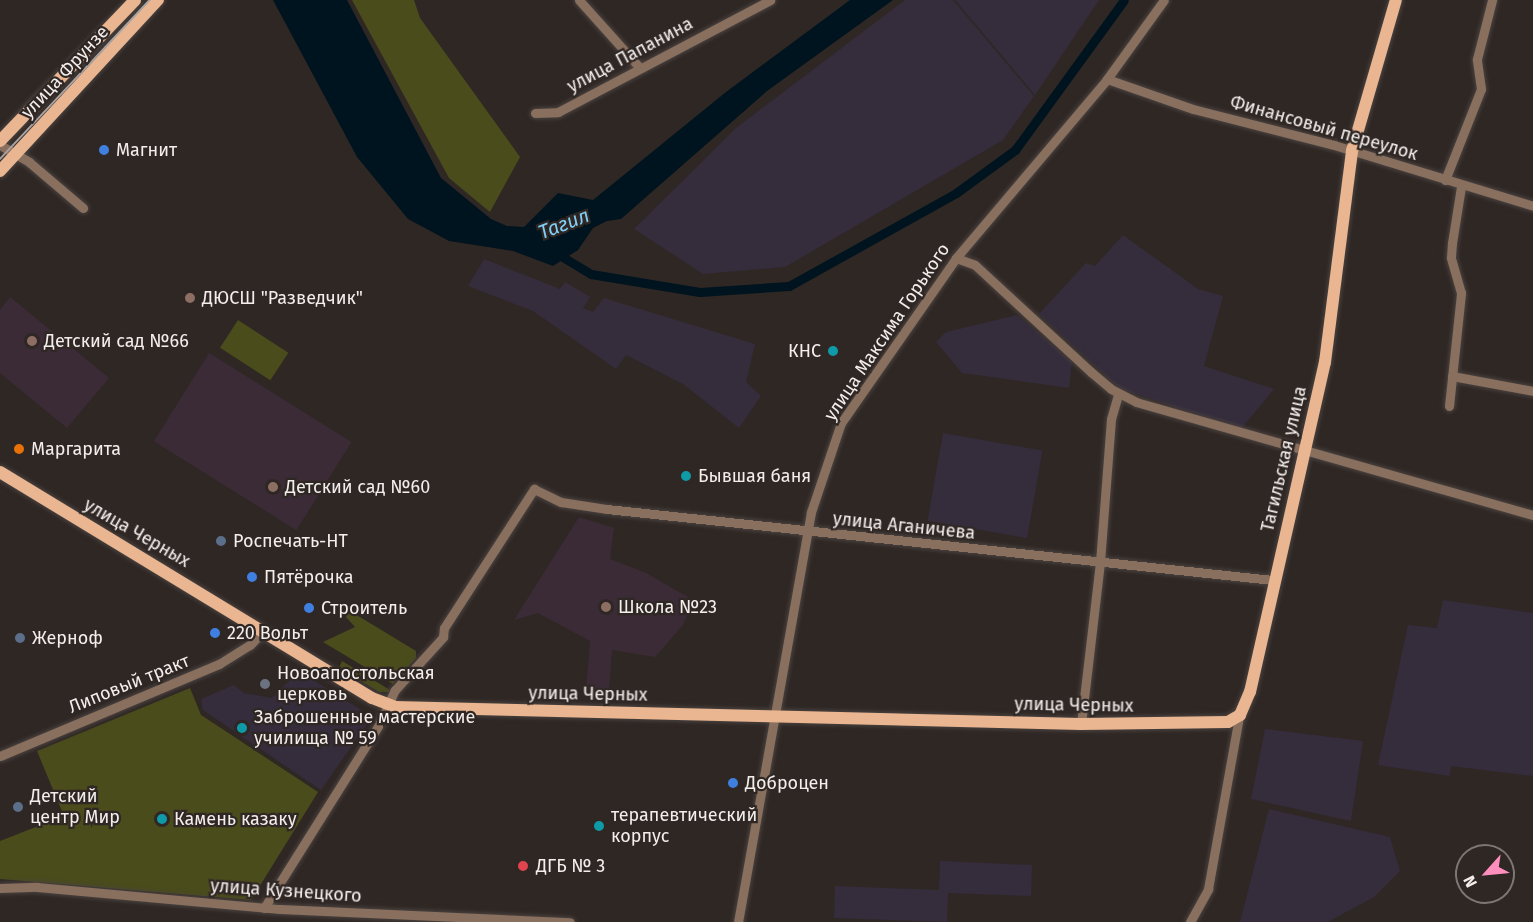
<!DOCTYPE html>
<meta charset="utf-8">
<style>
body{margin:0}
#map{position:relative;width:1533px;height:922px;overflow:hidden;background:#2f2724;font-family:"Fira Sans",sans-serif}
div>[style]{position:absolute}
.industrial>*{inset:0;background:#352c3c;transform-origin:0 0}
.education>*{inset:0;background:#3b2b36;transform-origin:0 0}
.green>*{inset:0;background:#4a4c1c;transform-origin:0 0}
.water>*{inset:0;background:#00141f}
.canal>*{height:9px;margin:-4.5px;padding:0 4.5px;transform-origin:4.5px;border-radius:4.5px;background:#00141f}
.roads{filter:drop-shadow(0 0 2px #4a4340) drop-shadow(0 0 2px #4a4340)}
.minor>*{height:9px;margin:-4.5px;padding:0 4.5px;transform-origin:4.5px;border-radius:4.5px;background:#896f5e}
.major>*{height:12px;margin:-6px;padding:0 6px;transform-origin:6px;border-radius:6px;background:#eab591}
.tram>*{height:1.5px;margin:-0.75px;padding:0 0.75px;transform-origin:0.75px;border-radius:0.75px;background:#a9a3a1}
.dots>*{width:16px;height:16px;translate:-50% -50%;box-sizing:border-box;border:3px solid #2f2724;border-radius:50%}
span{translate:-50% -50%;white-space:nowrap;text-align:center;line-height:1.15;-webkit-text-stroke:4.5px #2f2724;paint-order:stroke}
.street-label{font-size:18px;color:#f3eeec}
.poi-label{font-size:18px;color:#f3eeec}
.left{translate:0 -50%;text-align:left}
.right{translate:-100% -50%;text-align:right}
.water-label{font-size:20px;color:#7fcff8;font-style:italic}
.north{position:absolute;left:1455px;top:844px;width:60px;height:60px;box-sizing:border-box;background:#2f2724;border:2px solid #7d7774;border-radius:50%;rotate:243deg;font-size:16px;font-weight:700;line-height:24px;text-align:center;color:#f3eeec}
.north::after{content:'';display:block;margin:auto;width:21px;height:27px;background:#fe8ebc;clip-path:polygon(50% 0,100% 100%,50% 72%,0 100%)}
</style>
<div id="map">
<div class="industrial">
<div style="clip-path:polygon(905px 0,953px 0,1034px 96px,1003px 140px,785px 267px,703px 274px,634px 229px,736px 128px)"></div>
<div style="clip-path:polygon(955px 0,1099px 0,1035px 95px)"></div>
<div style="clip-path:polygon(1123px 235px,1198px 289px,1223px 296px,1204px 366px,1274px 389px,1241px 429px,1119px 388px,1039px 314px,1086px 263px,1095px 266px)"></div>
<div style="clip-path:polygon(484px 259px,560px 289px,565px 282px,590px 297px,583px 308px,593px 312px,604px 298px,755px 344px,746px 382px,761px 396px,739px 428px,683px 384px,626px 355px,616px 369px,533px 311px,468px 286px)"></div>
<div style="clip-path:polygon(1017px 315px,1072px 362px,1069px 388px,962px 373px,936px 342px,946px 332px)"></div>
<div style="left:943px;top:433px;width:101px;height:89px;rotate:10deg"></div>
<div style="clip-path:polygon(1443px 600px,1533px 613px,1533px 776px,1451px 766px,1450px 776px,1378px 765px,1408px 625px,1437px 628px)"></div>
<div style="clip-path:polygon(299px 671px,372px 717px,321px 790px,203px 710px,201px 699px,234px 685px,244px 693px,272px 698px)"></div>
<div style="clip-path:polygon(1265px 729px,1363px 741px,1351px 821px,1251px 799px)"></div>
<div style="clip-path:polygon(1269px 809px,1390px 837px,1400px 871px,1374px 897px,1328px 922px,1240px 922px)"></div>
<div style="clip-path:polygon(940px 861px,1032px 865px,1031px 896px,948px 893px,947px 922px,834px 918px,835px 886px,939px 890px)"></div>
</div>
<div class="education">
<div style="clip-path:polygon(10px 297px,109px 378px,67px 428px,0 373px,0 310px)"></div>
<div style="left:209px;top:353px;width:168px;height:104px;rotate:32deg"></div>
<div style="clip-path:polygon(579px 517px,614px 528px,610px 559px,646px 573px,693px 600px,683px 625px,655px 657px,612px 650px,609px 692px,586px 691px,590px 641px,538px 613px,514px 620px)"></div>
</div>
<div class="green">
<div style="clip-path:polygon(352px 0,414px 0,420px 18px,520px 157px,490px 212px,449px 178px)"></div>
<div style="left:238px;top:320px;width:60px;height:33px;rotate:33deg"></div>
<div style="clip-path:polygon(350px 611px,416px 651px,416px 658px,393px 684px,323px 642px,355px 627px,346px 617px)"></div>
<div style="clip-path:polygon(342px 661px,390px 690px,389px 692px,379px 692px,339px 668px)"></div>
<div style="clip-path:polygon(190px 688px,201px 715px,318px 792px,251px 900px,0 879px,0 841px,64px 816px,37px 751px)"></div>
</div>
<div class="water">
<div style="clip-path:polygon(273px 0,347px 0,441px 178px,491px 219px,507px 226px,524px 227px,558px 193px,593px 200px,726px 92px,850px 0,893px 0,767px 91px,621px 219px,607px 221px,593px 228px,578px 250px,553px 266px,513px 251px,449px 241px,408px 219px,357px 157px)"></div>
</div>
<div class="canal">
<div style="left:556px;top:253px;width:41px;rotate:31deg"></div>
<div style="left:591px;top:274px;width:110px;rotate:9.4deg"></div>
<div style="left:700px;top:292px;width:89px;rotate:-3.9deg"></div>
<div style="left:789px;top:286px;width:191px;rotate:-29.1deg"></div>
<div style="left:956px;top:193px;width:73px;rotate:-36.1deg"></div>
<div style="left:1015px;top:150px;width:185px;rotate:-54deg"></div>
</div>
<div class="roads">
<div class="minor">
<div style="left:579px;top:0;width:91px;rotate:48.1deg"></div>
<div style="left:1107px;top:79px;width:91px;rotate:19.2deg"></div>
<div style="left:1193px;top:109px;width:146px;rotate:14.3deg"></div>
<div style="left:1334px;top:145px;width:208px;rotate:17deg"></div>
<div style="left:535px;top:113px;width:23px;rotate:-2deg"></div>
<div style="left:558px;top:112px;width:240px;rotate:-27.8deg"></div>
<div style="left:0;top:145px;width:34px;rotate:30deg"></div>
<div style="left:29px;top:162px;width:71px;rotate:40.4deg"></div>
<div style="left:1445px;top:180px;width:98px;rotate:-68.4deg"></div>
<div style="left:1481px;top:89px;width:30px;rotate:-98deg"></div>
<div style="left:1477px;top:59px;width:61px;rotate:-75.7deg"></div>
<div style="left:956px;top:258px;width:20px;rotate:20deg"></div>
<div style="left:975px;top:265px;width:158px;rotate:42.7deg"></div>
<div style="left:1091px;top:372px;width:26px;rotate:40deg"></div>
<div style="left:1111px;top:389px;width:28px;rotate:27deg"></div>
<div style="left:1136px;top:402px;width:413px;rotate:15.9deg"></div>
<div style="left:1452px;top:376px;width:82px;rotate:10.5deg"></div>
<div style="left:1449px;top:406px;width:114px;rotate:-83.9deg"></div>
<div style="left:1461px;top:293px;width:37px;rotate:-106deg"></div>
<div style="left:1451px;top:257px;width:14px;rotate:-86deg"></div>
<div style="left:1452px;top:243px;width:57px;rotate:-80.9deg"></div>
<div style="left:1081px;top:724px;width:163px;rotate:-83.3deg"></div>
<div style="left:1100px;top:562px;width:143px;rotate:-85.6deg"></div>
<div style="left:1111px;top:419px;width:26px;rotate:-74deg"></div>
<div style="left:0;top:756px;width:238px;rotate:-22.8deg"></div>
<div style="left:219px;top:664px;width:36px;rotate:-32deg"></div>
<div style="left:250px;top:645px;width:19px;rotate:-47deg"></div>
<div style="left:0;top:888px;width:37px;rotate:-2deg"></div>
<div style="left:37px;top:887px;width:244px;rotate:5.2deg"></div>
<div style="left:280px;top:909px;width:290px;rotate:2.6deg"></div>
<div style="left:264px;top:908px;width:218px;rotate:-57.9deg"></div>
<div style="left:380px;top:723px;width:36px;rotate:-66deg"></div>
<div style="left:395px;top:690px;width:72px;rotate:-47.8deg"></div>
<div style="left:443px;top:637px;width:9px;rotate:-84deg"></div>
<div style="left:444px;top:628px;width:166px;rotate:-57.1deg"></div>
<div style="left:534px;top:489px;width:30px;rotate:26deg"></div>
<div style="left:561px;top:502px;width:47px;rotate:8.7deg"></div>
<div style="left:607px;top:509px;width:670px;rotate:6.09deg"></div>
<div style="left:738px;top:922px;width:416px;rotate:-79.9deg"></div>
<div style="left:811px;top:512px;width:94px;rotate:-71.4deg"></div>
<div style="left:841px;top:423px;width:201px;rotate:-55.1deg"></div>
<div style="left:956px;top:258px;width:234px;rotate:-49.8deg"></div>
<div style="left:1107px;top:79px;width:97px;rotate:-54.2deg"></div>
<div style="left:1190px;top:922px;width:38px;rotate:-61deg"></div>
<div style="left:1208px;top:889px;width:176px;rotate:-79.8deg"></div>
</div>
<div class="major">
<div style="left:0;top:141px;width:195px;rotate:-46.2deg"></div>
<div style="left:0;top:171px;width:233px;rotate:-47.3deg"></div>
<div style="left:0;top:472px;width:435px;rotate:31.3deg"></div>
<div style="left:372px;top:698px;width:25px;rotate:21deg"></div>
<div style="left:395px;top:707px;width:686px;rotate:1.42deg"></div>
<div style="left:1081px;top:724px;width:147px;rotate:-0.8deg"></div>
<div style="left:1228px;top:722px;width:14px;rotate:-30deg"></div>
<div style="left:1240px;top:715px;width:25px;rotate:-67deg"></div>
<div style="left:1250px;top:692px;width:338px;rotate:-77.2deg"></div>
<div style="left:1325px;top:362px;width:213px;rotate:-82.7deg"></div>
<div style="left:1352px;top:151px;width:157px;rotate:-73.8deg"></div>
</div>
</div>
<div class="tram">
<div style="left:0;top:159px;width:219px;rotate:-46.7deg"></div>
</div>
<div class="dots">
<div style="left:104px;top:150px;background:#3f7fe0"></div>
<div style="left:190px;top:298px;background:#8d6e63"></div>
<div style="left:32px;top:341px;background:#8d6e63"></div>
<div style="left:833px;top:351px;background:#0f9aa8"></div>
<div style="left:19px;top:449px;background:#e8710a"></div>
<div style="left:686px;top:476px;background:#0f9aa8"></div>
<div style="left:273px;top:487px;background:#8d6e63"></div>
<div style="left:221px;top:541px;background:#5c6f8a"></div>
<div style="left:252px;top:577px;background:#3f7fe0"></div>
<div style="left:606px;top:607px;background:#8d6e63"></div>
<div style="left:309px;top:608px;background:#3f7fe0"></div>
<div style="left:215px;top:633px;background:#3f7fe0"></div>
<div style="left:20px;top:638px;background:#5c6f8a"></div>
<div style="left:265px;top:684px;background:#6b7280"></div>
<div style="left:242px;top:728px;background:#0f9aa8"></div>
<div style="left:733px;top:783px;background:#3f7fe0"></div>
<div style="left:18px;top:807px;background:#5c6f8a"></div>
<div style="left:162px;top:819px;background:#0f9aa8"></div>
<div style="left:599px;top:826px;background:#0f9aa8"></div>
<div style="left:523px;top:866px;background:#e0444e"></div>
</div>
<div class="street-label">
<span style="left:630px;top:55px;rotate:-28deg">улица Папанина</span>
<span style="left:65px;top:72px;rotate:-47deg">улица Фрунзе</span>
<span style="left:1324px;top:128px;rotate:16deg">Финансовый переулок</span>
<span style="left:887px;top:332px;rotate:-56deg">улица Максима Горького</span>
<span style="left:1284px;top:459px;rotate:-77deg">Тагильская улица</span>
<span style="left:904px;top:526px;rotate:6deg">улица Аганичева</span>
<span style="left:137px;top:533px;rotate:30deg">улица Черных</span>
<span style="left:129px;top:684px;rotate:-22deg">Липовый тракт</span>
<span style="left:588px;top:694px;rotate:1deg">улица Черных</span>
<span style="left:1074px;top:705px;rotate:1deg">улица Черных</span>
<span style="left:286px;top:891px;rotate:4deg">улица Кузнецкого</span>
</div>
<div class="poi-label">
<span class="left" style="left:116px;top:150px">Магнит</span>
<span class="left" style="left:202px;top:298px">ДЮСШ "Разведчик"</span>
<span class="left" style="left:44px;top:341px">Детский сад №66</span>
<span class="right" style="left:821px;top:351px">КНС</span>
<span class="left" style="left:31px;top:449px">Маргарита</span>
<span class="left" style="left:698px;top:476px">Бывшая баня</span>
<span class="left" style="left:285px;top:487px">Детский сад №60</span>
<span class="left" style="left:233px;top:541px">Роспечать-НТ</span>
<span class="left" style="left:264px;top:577px">Пятёрочка</span>
<span class="left" style="left:618px;top:607px">Школа №23</span>
<span class="left" style="left:321px;top:608px">Строитель</span>
<span class="left" style="left:227px;top:633px">220 Вольт</span>
<span class="left" style="left:32px;top:638px">Жерноф</span>
<span class="left" style="left:277px;top:684px">Новоапостольская<br>церковь</span>
<span class="left" style="left:254px;top:728px">Заброшенные мастерские<br>училища № 59</span>
<span class="left" style="left:745px;top:783px">Доброцен</span>
<span class="left" style="left:30px;top:807px">Детский<br>центр Мир</span>
<span class="left" style="left:611px;top:826px">терапевтический<br>корпус</span>
<span class="left" style="left:174px;top:819px">Камень казаку</span>
<span class="left" style="left:536px;top:866px">ДГБ № 3</span>
</div>
<div class="water-label">
<span style="left:564px;top:224px;rotate:-21deg">Тагил</span>
</div>
<div class="north">N</div>
</div>
